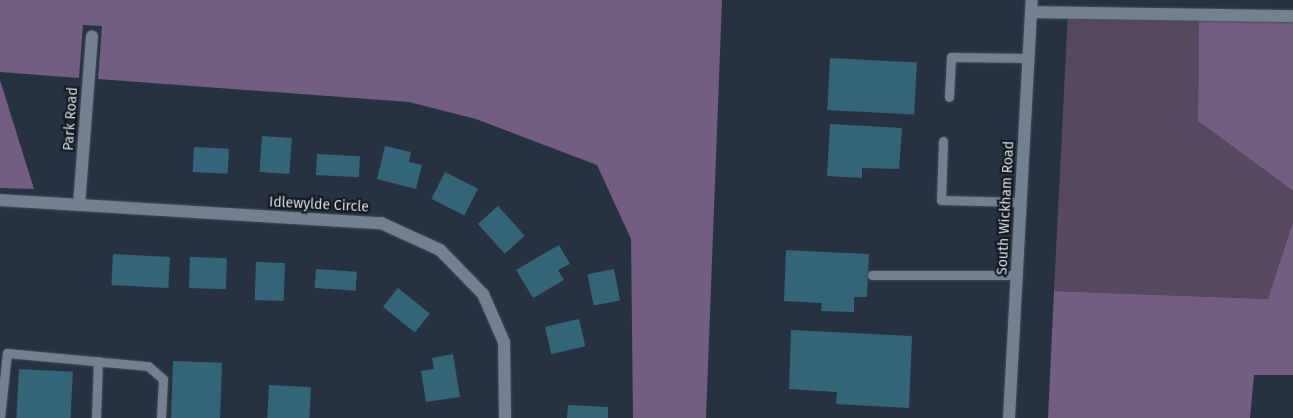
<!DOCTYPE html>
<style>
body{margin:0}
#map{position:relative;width:1293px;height:418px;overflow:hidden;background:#263241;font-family:"Fira Sans",sans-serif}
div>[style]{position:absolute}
.green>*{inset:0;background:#574862}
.forest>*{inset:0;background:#735d82}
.building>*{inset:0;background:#336579;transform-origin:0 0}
.roads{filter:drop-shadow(0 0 1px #434d59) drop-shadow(0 0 1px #434d59)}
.lane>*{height:9px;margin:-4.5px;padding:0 4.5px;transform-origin:4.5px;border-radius:4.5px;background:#728091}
.street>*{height:12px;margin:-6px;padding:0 6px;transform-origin:6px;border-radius:6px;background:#728091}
.secondary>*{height:12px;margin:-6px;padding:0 6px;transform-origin:6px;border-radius:6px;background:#728091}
span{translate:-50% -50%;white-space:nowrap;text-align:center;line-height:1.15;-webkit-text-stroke:4.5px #141920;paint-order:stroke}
.street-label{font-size:14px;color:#d7dee8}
</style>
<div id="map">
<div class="green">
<div style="clip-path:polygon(1068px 12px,1199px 18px,1198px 121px,1293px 191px,1293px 222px,1269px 299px,1054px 291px)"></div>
</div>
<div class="forest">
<div style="clip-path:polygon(0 0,722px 0,706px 418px,633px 418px,631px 239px,597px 165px,476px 119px,409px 102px,98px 79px,102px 26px,83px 25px,79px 78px,0 72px)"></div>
<div style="clip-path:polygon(1199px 18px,1293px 21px,1293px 191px,1198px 121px)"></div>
<div style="clip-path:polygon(0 80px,34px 189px,0 188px)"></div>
<div style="clip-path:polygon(1293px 222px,1293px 375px,1254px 375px,1250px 418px,1048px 418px,1054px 291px,1268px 299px)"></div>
</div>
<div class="building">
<div style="left:830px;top:58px;width:87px;height:52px;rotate:3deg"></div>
<div style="clip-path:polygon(830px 124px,902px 128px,899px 169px,862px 168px,862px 178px,827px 176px)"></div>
<div style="left:262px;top:136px;width:30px;height:36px;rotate:4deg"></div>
<div style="clip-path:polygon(385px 146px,411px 152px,409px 162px,422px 165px,416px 189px,377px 179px)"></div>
<div style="left:194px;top:147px;width:35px;height:25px;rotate:3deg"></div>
<div style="left:317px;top:154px;width:43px;height:21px;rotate:3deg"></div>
<div style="left:445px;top:172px;width:37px;height:30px;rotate:27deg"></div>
<div style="left:498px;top:206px;width:40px;height:27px;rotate:48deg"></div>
<div style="clip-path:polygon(559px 245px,570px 264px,558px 270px,564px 280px,533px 298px,516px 270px)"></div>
<div style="clip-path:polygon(786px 250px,869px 254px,867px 297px,854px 297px,854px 312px,821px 311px,822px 303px,784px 301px)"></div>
<div style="left:113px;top:254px;width:57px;height:31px;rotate:3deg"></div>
<div style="left:190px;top:257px;width:37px;height:31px;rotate:2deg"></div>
<div style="left:256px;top:262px;width:29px;height:38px;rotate:2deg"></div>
<div style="left:316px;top:269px;width:41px;height:19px;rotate:4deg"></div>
<div style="left:614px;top:269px;width:32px;height:27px;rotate:79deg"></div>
<div style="left:398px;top:288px;width:41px;height:24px;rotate:39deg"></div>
<div style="left:579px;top:319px;width:28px;height:35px;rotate:77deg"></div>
<div style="clip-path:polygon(791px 330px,912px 336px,909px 408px,836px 404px,837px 392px,789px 389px)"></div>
<div style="clip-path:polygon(453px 354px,460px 397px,426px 402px,421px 371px,434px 369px,432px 358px)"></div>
<div style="left:173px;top:361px;width:49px;height:57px;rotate:2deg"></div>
<div style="left:19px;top:369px;width:54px;height:49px;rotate:3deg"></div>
<div style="left:269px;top:385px;width:42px;height:33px;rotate:3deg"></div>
<div style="clip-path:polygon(568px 405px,608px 407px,608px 418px,567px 418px)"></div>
</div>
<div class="roads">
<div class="lane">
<div style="left:949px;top:97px;width:40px;rotate:-87.1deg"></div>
<div style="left:951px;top:57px;width:78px;rotate:0.7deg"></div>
<div style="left:943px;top:141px;width:59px;rotate:91.9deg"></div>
<div style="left:941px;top:200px;width:80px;rotate:1.4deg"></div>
<div style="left:872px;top:275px;width:145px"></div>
<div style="left:0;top:418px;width:65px;rotate:-83.9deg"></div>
<div style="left:7px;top:353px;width:142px;rotate:5.3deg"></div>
<div style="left:148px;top:366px;width:20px;rotate:41deg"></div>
<div style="left:163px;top:379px;width:39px;rotate:93deg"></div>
<div style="left:96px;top:418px;width:57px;rotate:-88deg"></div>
</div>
<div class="street">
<div style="left:1032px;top:12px;width:261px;rotate:0.9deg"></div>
<div style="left:0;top:200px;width:382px;rotate:3.5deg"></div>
<div style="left:381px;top:223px;width:65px;rotate:24.6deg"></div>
<div style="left:440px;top:250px;width:62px;rotate:45.7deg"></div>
<div style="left:483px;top:294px;width:52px;rotate:66.4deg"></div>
<div style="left:504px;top:342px;width:76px;rotate:89.2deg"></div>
<div style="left:79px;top:205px;width:169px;rotate:-85.6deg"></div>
</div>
<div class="secondary">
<div style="left:1009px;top:418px;width:419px;rotate:-86.9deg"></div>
</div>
</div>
<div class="street-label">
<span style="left:71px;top:119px;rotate:-86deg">Park Road</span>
<span style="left:319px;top:205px;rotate:3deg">Idlewylde Circle</span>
<span style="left:1006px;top:208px;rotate:-87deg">South Wickham Road</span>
</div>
</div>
